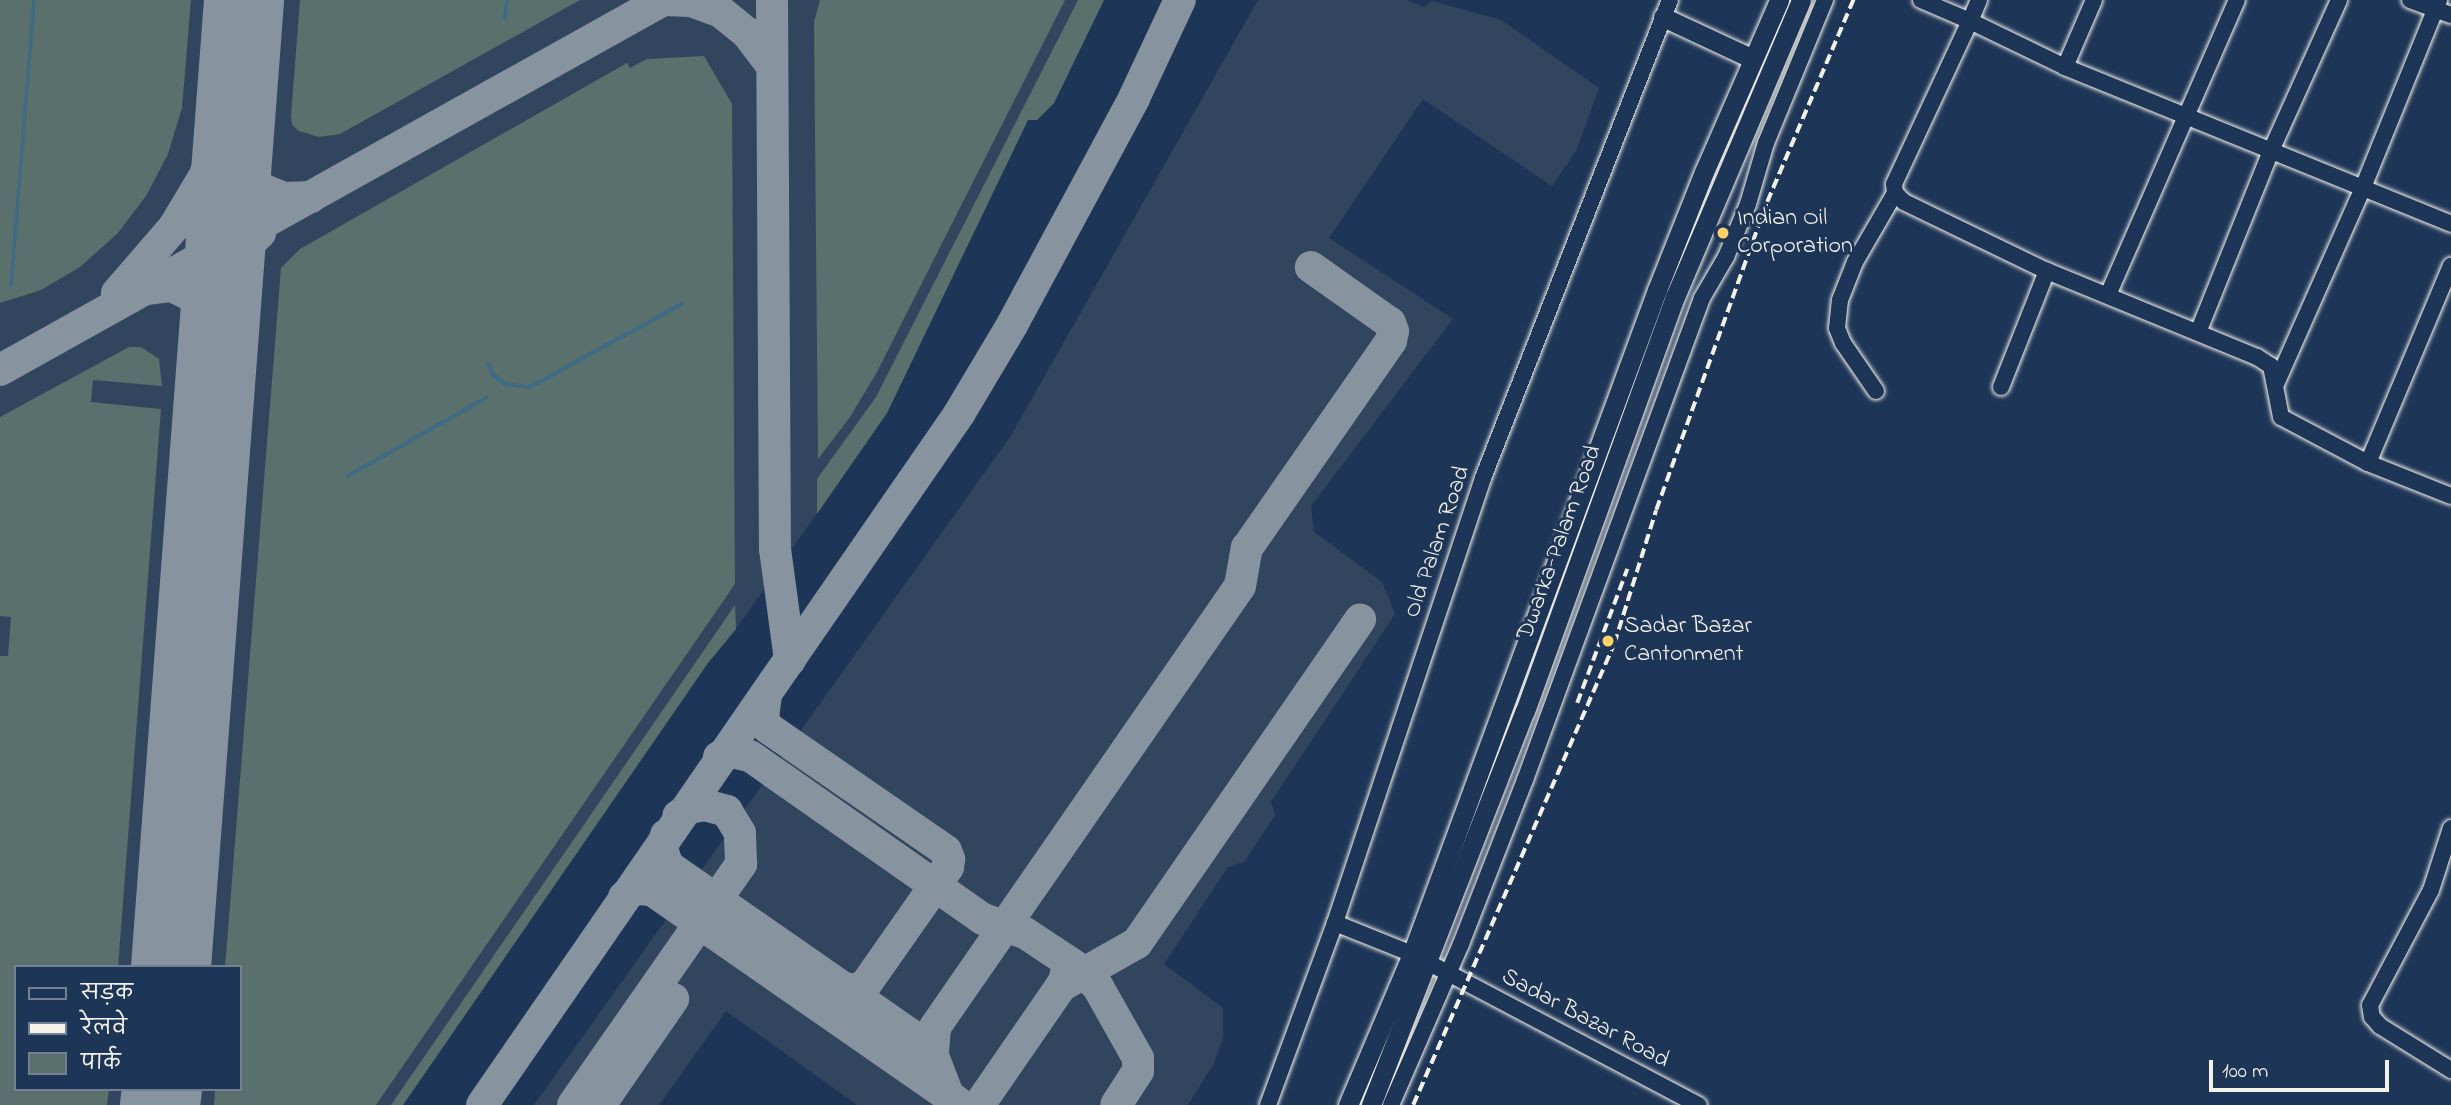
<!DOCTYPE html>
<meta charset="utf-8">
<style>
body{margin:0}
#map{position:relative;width:2451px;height:1105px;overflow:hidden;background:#1d3557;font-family:"Indie Flower","Playpen Sans Deva",sans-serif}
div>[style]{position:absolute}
.built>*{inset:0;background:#32455e}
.green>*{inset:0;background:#59706c}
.stream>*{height:3.5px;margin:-1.75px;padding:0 1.75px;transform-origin:1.75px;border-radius:1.75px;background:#3f6b84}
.taxiway>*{height:32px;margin:-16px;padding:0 16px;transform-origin:16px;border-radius:16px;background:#8893a0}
.runway>*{height:80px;margin:-40px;padding:0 40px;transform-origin:40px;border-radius:40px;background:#8893a0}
.roads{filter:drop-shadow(0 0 2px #f4f1e8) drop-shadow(0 0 2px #f4f1e8)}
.minor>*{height:16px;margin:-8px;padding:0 8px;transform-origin:8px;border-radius:8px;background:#1d3557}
.major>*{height:19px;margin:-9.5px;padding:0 9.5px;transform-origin:9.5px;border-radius:9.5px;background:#1d3557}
.rail>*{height:3.5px;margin-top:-1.75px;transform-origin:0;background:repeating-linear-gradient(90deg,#f4f1e8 0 10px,transparent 0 15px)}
.dots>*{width:19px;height:19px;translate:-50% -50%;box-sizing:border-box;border:4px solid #1d3557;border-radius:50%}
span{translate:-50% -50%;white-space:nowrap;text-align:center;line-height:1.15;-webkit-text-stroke:6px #1d3557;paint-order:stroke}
.poi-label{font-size:24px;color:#f4f1e8}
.left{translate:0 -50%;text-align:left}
.street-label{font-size:24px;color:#f4f1e8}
.legend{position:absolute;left:14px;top:965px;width:228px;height:126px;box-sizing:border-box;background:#1d3557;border:2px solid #738091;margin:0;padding:9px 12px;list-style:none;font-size:21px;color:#f4f1e8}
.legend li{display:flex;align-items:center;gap:14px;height:35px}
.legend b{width:35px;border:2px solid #738091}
.scale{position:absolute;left:2209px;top:1060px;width:180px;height:32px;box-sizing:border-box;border:4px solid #f4f1e8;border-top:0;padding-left:9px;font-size:21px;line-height:24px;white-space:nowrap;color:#f4f1e8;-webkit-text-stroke:5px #1d3557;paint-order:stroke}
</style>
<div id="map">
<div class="built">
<div style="clip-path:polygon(evenodd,0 0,1104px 0,1054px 103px,1037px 120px,1028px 120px,887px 413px,736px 629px,708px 663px,403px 1105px,0 1105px,0 0,16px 967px,240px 967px,240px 1089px,16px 1089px,16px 967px)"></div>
<div style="clip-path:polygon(1258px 0,1407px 0,1424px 7px,1432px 1px,1501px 20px,1599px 88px,1576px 151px,1552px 186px,1423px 99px,1329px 238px,1453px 319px,1311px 506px,1314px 532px,1382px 582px,1395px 614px,1271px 802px,1275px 815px,1244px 862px,1228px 867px,1164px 964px,1223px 1008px,1223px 1038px,1213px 1065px,1188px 1105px,857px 1105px,726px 1011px,659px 1105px,534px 1105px,1010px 437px)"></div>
</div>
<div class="green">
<div style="clip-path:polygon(0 0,191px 0,182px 108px,168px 154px,146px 196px,117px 234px,80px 267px,41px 290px,0 303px)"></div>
<div style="clip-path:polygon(300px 0,580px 0,340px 134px,319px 137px,299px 131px,292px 125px,291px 116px)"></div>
<div style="clip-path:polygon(820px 0,1065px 0,877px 372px,850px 417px,818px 459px,814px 22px)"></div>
<div style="clip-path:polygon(1078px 0,1104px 0,1054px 103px,1037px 120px,1028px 120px,887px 413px,817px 514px,817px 479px,876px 397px)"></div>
<div style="clip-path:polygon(704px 56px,732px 104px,735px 584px,376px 1105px,214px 1105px,215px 1089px,240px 1089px,240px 967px,225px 967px,281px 268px,300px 249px,627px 63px,630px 68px,647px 59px)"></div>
<div style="clip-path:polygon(129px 347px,141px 347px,159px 359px,162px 386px,93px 380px,91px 402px,161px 409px,118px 967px,16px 967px,16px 1089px,109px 1089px,107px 1105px,0 1105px,0 656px,8px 656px,11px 617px,0 616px,0 417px)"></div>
<div style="clip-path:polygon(735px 605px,736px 629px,708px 663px,403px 1105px,391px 1105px)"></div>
</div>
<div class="stream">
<div style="left:505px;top:19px;width:19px;rotate:-84deg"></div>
<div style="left:11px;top:286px;width:287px;rotate:-85.4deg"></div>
<div style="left:489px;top:364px;width:11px;rotate:68deg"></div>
<div style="left:493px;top:374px;width:16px;rotate:40deg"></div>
<div style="left:505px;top:384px;width:25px;rotate:7deg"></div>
<div style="left:530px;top:387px;width:173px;rotate:-28.6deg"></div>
<div style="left:348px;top:476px;width:159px;rotate:-29.5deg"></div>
</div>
<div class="taxiway">
<div style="left:772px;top:0;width:549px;rotate:89.69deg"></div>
<div style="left:775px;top:549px;width:112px;rotate:82.3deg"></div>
<div style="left:657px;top:3px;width:7px;rotate:-27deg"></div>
<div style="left:663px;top:0;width:28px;rotate:2deg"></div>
<div style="left:691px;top:1px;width:32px;rotate:20deg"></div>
<div style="left:721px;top:12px;width:33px;rotate:39deg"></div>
<div style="left:747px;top:33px;width:41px;rotate:52.9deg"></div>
<div style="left:233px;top:143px;width:30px;rotate:70deg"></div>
<div style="left:243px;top:171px;width:26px;rotate:43deg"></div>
<div style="left:262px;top:189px;width:24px;rotate:22deg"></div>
<div style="left:284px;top:198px;width:27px;rotate:-2deg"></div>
<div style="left:146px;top:289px;width:26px;rotate:-7deg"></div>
<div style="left:172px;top:286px;width:32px;rotate:26deg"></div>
<div style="left:201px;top:300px;width:26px;rotate:58deg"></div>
<div style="left:215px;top:322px;width:23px;rotate:80deg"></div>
<div style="left:117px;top:293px;width:87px;rotate:-49.2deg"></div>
<div style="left:174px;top:227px;width:61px;rotate:-59.2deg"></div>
<div style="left:205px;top:175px;width:62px;rotate:-69.2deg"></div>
<div style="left:227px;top:117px;width:58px;rotate:-78.1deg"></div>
<div style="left:221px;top:311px;width:45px;rotate:-76deg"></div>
<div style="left:232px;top:267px;width:22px;rotate:-58deg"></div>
<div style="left:244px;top:248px;width:22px;rotate:-43deg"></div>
<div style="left:0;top:370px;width:759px;rotate:-29.16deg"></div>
<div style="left:766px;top:694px;width:25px;rotate:97deg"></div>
<div style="left:763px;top:719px;width:10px;rotate:61deg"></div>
<div style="left:768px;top:728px;width:216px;rotate:34.6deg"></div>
<div style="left:946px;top:851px;width:9px;rotate:69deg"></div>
<div style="left:949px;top:859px;width:8px;rotate:97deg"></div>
<div style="left:948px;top:867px;width:143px;rotate:125deg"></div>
<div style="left:866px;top:984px;width:11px;rotate:146deg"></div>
<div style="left:857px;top:990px;width:13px;rotate:-171deg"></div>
<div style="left:719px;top:757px;width:14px;rotate:-21deg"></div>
<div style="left:732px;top:752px;width:18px;rotate:13deg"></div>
<div style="left:750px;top:756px;width:284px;rotate:35deg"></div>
<div style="left:983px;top:919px;width:44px;rotate:18.4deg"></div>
<div style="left:1025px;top:933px;width:71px;rotate:33.5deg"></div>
<div style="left:1084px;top:972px;width:21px;rotate:47deg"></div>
<div style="left:1098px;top:987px;width:81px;rotate:60.6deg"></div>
<div style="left:1138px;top:1058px;width:13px;rotate:90deg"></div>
<div style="left:1138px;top:1071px;width:40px;rotate:122.9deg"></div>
<div style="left:666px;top:835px;width:15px;rotate:106deg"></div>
<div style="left:662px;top:849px;width:18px;rotate:71deg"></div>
<div style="left:668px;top:866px;width:319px;rotate:34.8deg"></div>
<div style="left:930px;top:1048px;width:50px;rotate:69deg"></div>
<div style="left:948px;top:1095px;width:16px;rotate:38deg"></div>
<div style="left:624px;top:897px;width:13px;rotate:-39deg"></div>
<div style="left:634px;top:889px;width:18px;rotate:3deg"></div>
<div style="left:652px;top:890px;width:364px;rotate:34.8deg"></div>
<div style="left:1061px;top:986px;width:87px;rotate:-29.5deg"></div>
<div style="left:1137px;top:943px;width:393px;rotate:-55.4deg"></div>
<div style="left:933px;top:1051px;width:24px;rotate:-85deg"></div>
<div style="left:935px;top:1027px;width:536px;rotate:-55.33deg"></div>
<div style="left:1240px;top:586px;width:39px;rotate:-80deg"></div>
<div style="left:1247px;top:548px;width:252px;rotate:-55.2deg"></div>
<div style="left:1391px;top:341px;width:10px;rotate:-79deg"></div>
<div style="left:1393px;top:331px;width:9px;rotate:-111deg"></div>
<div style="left:1390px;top:323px;width:97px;rotate:-144.7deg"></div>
<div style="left:482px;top:1105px;width:840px;rotate:-55.38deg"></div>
<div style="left:959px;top:414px;width:104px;rotate:-59.2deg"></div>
<div style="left:1012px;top:325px;width:258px;rotate:-61.7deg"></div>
<div style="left:1134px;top:98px;width:108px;rotate:-64.9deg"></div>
<div style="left:573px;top:1105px;width:294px;rotate:-55.1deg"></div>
<div style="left:741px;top:864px;width:31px;rotate:-92deg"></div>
<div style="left:740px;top:833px;width:26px;rotate:-121deg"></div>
<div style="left:727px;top:811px;width:24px;rotate:-165deg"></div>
<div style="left:704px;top:805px;width:14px;rotate:168deg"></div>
<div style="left:690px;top:808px;width:14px;rotate:146deg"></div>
<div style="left:600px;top:1105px;width:129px;rotate:-55.4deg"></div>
<div style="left:979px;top:1105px;width:150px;rotate:-55.4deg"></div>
<div style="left:1064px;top:982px;width:13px;rotate:-77deg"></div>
</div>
<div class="runway">
<div style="left:171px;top:967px;width:970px;rotate:-85.68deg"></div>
<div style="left:160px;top:1105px;width:16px;rotate:-83deg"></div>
</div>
<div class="roads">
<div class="minor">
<div style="left:1921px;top:0;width:53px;rotate:23.2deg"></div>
<div style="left:1970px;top:21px;width:180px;rotate:115deg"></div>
<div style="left:1894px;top:184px;width:9px;rotate:84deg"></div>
<div style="left:1895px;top:193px;width:13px;rotate:45deg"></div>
<div style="left:1904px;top:202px;width:159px;rotate:25.8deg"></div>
<div style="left:2047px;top:271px;width:227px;rotate:22.3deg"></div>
<div style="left:2257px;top:357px;width:17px;rotate:33deg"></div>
<div style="left:2271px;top:366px;width:52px;rotate:78.9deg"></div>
<div style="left:2281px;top:417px;width:98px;rotate:27.9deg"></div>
<div style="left:2368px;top:463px;width:89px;rotate:21.7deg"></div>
<div style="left:1979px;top:0;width:23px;rotate:113deg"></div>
<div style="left:1970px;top:21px;width:106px;rotate:25.8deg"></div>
<div style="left:2065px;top:67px;width:417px;rotate:22.1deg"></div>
<div style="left:2410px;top:0;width:44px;rotate:20.1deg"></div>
<div style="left:2065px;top:67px;width:73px;rotate:-66.6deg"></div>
<div style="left:2108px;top:295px;width:322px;rotate:-66.4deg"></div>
<div style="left:2199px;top:330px;width:191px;rotate:-68.1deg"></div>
<div style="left:2270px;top:153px;width:168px;rotate:-65.7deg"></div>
<div style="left:2276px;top:384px;width:212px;rotate:-66.1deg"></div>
<div style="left:2362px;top:190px;width:205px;rotate:-67.9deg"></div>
<div style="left:2001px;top:387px;width:125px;rotate:-68.4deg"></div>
<div style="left:1876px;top:391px;width:58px;rotate:-124.5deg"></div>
<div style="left:1843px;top:343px;width:16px;rotate:-112deg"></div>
<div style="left:1837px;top:328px;width:28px;rotate:-84deg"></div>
<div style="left:1840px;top:300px;width:41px;rotate:-68.5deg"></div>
<div style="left:1855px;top:262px;width:80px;rotate:-59.9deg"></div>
<div style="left:2368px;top:463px;width:214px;rotate:-67.2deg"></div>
<div style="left:2451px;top:828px;width:65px;rotate:107.9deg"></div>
<div style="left:2431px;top:890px;width:130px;rotate:117.9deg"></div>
<div style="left:2370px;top:1005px;width:12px;rotate:81deg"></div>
<div style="left:2372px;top:1017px;width:12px;rotate:48deg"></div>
<div style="left:2380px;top:1026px;width:84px;rotate:31.8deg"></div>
<div style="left:1335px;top:923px;width:83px;rotate:21.9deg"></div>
<div style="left:1412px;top:954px;width:324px;rotate:27.8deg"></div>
<div style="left:1268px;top:1105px;width:194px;rotate:-69.8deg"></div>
<div style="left:1335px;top:923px;width:469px;rotate:-71.6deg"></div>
<div style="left:1483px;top:478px;width:513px;rotate:-68.63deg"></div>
<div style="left:1391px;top:1105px;width:176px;rotate:-66.5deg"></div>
<div style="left:1461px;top:944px;width:176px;rotate:-68.7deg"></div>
<div style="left:1525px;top:780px;width:513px;rotate:-69.84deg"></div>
<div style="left:1702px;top:298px;width:48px;rotate:-59.7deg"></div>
<div style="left:1726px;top:257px;width:57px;rotate:-67.5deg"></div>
<div style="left:1748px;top:204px;width:64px;rotate:-73.6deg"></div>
<div style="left:1766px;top:143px;width:155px;rotate:-67.6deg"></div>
</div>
<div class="major">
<div style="left:1663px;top:17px;width:99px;rotate:25deg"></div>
<div style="left:1348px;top:1105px;width:164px;rotate:-67deg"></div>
<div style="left:1412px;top:954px;width:708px;rotate:-69.75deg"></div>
<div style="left:1657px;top:290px;width:127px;rotate:-68.3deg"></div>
<div style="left:1704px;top:172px;width:188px;rotate:-66.4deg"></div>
<div style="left:1371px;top:1105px;width:423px;rotate:-68.7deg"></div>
<div style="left:1525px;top:711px;width:440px;rotate:-70.1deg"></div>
<div style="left:1675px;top:297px;width:323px;rotate:-67deg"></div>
</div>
</div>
<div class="rail">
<div style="left:1577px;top:703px;width:143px;rotate:-69.5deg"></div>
<div style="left:1413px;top:1105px;width:503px;rotate:-66.44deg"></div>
<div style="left:1614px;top:644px;width:140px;rotate:-72.6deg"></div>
<div style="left:1656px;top:510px;width:327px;rotate:-70.2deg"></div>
<div style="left:1767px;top:202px;width:220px;rotate:-66.9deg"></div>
</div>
<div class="dots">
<div style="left:1723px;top:233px;background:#ffd166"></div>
<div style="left:1608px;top:641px;background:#ffd166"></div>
</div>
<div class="poi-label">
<span class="left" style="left:1737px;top:233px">Indian Oil<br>Corporation</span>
<span class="left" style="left:1624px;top:641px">Sadar Bazar<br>Cantonment</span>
</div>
<div class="street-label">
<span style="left:1438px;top:542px;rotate:-71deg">Old Palam Road</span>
<span style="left:1560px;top:543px;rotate:-70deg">Dwarka-Palam Road</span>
<span style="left:1585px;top:1019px;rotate:28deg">Sadar Bazar Road</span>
</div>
<ul class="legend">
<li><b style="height:9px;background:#1d3557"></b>सड़क</li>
<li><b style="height:9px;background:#f4f1e8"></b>रेलवे</li>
<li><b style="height:19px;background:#59706c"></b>पार्क</li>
</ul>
<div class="scale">100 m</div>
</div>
